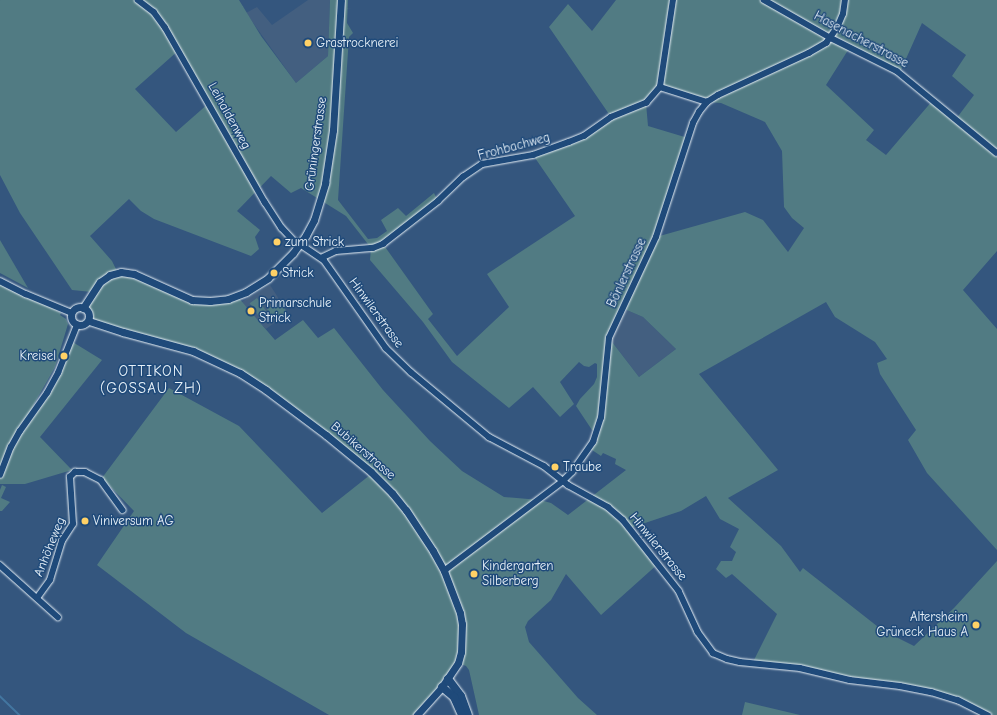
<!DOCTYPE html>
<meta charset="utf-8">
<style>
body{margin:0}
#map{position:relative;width:997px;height:715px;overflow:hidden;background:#34567e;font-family:"Comic Neue",sans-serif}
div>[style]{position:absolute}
.built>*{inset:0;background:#435f80}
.green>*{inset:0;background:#517b83;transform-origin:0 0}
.stream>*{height:1.5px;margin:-0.75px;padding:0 0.75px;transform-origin:0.75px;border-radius:0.75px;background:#4376a0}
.roads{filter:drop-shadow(0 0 1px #e8f1f8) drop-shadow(0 0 1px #e8f1f8)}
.minor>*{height:5.5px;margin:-2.75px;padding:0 2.75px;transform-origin:2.75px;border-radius:2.75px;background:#1f4a7a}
.major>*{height:7px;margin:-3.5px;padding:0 3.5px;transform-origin:3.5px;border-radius:3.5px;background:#1f4a7a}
.major>.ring{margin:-3.5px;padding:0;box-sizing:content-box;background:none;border:7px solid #1f4a7a;border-radius:50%}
.highway>*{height:8px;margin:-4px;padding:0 4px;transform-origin:4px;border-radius:4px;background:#1f4a7a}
.dots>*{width:11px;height:11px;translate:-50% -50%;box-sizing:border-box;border:2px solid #1f4a7a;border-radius:50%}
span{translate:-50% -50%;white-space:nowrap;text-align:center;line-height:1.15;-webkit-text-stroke:3px #1f4a7a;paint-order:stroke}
.street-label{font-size:13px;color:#e8f1f8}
.poi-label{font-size:13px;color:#e8f1f8}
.left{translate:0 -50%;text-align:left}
.right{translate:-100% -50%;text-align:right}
.quarter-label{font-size:15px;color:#e8f1f8;letter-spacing:1px}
</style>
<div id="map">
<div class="built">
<div style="clip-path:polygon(308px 0,330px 0,328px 56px,296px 83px,246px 13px,257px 7px,272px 25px)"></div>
<div style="clip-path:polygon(270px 285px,288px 313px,266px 329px,240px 303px)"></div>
<div style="clip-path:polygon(622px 308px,643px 317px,676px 349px,639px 377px,609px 338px)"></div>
</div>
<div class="green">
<div style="clip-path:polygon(evenodd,0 0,239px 0,261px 36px,296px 83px,328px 56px,330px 0,348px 0,347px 23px,353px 33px,349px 37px,338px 200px,368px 239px,377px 238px,387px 231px,381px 220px,398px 208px,406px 216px,434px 193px,438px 201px,383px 244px,433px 314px,428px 319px,457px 356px,509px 307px,487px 274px,575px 216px,533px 155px,569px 142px,611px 117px,549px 27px,568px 4px,592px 31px,616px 0,997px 0,997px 251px,963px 290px,997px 329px,997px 550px,927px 473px,908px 440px,916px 430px,880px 374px,877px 363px,887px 359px,875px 342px,835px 317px,826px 302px,699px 374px,778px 470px,728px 498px,781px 546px,800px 572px,803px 568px,882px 630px,914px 646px,954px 608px,997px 561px,997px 715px,988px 715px,950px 697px,864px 682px,813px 670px,752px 664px,777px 614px,732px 574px,726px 578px,716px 569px,721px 561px,732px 561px,736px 552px,730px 547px,739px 529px,720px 519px,706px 496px,681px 511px,630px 528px,659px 563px,601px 615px,566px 574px,551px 600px,528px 621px,525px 627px,529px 642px,578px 698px,597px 715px,479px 715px,469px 670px,466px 666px,458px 663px,417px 715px,329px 715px,186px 633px,97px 565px,134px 511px,102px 478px,169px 388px,239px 426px,322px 513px,370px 475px,291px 408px,215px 360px,90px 318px,88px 311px,83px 308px,92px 292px,72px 290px,20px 213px,0 175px,0 0,922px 23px,966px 55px,952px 76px,974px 95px,956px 119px,933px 100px,886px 155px,866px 140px,874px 130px,826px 85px,850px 47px,901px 70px,922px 23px,0 0,179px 50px,209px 103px,176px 132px,135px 89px,179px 50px,0 0,660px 87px,707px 102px,721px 103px,765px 122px,782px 151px,784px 207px,792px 218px,804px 228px,788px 252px,763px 220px,745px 212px,656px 237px,688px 138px,648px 126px,646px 103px,660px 87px,0 0,271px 176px,291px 193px,301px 188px,346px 216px,371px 248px,370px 260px,423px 322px,452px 362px,509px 408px,533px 387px,560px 417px,574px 404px,560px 382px,579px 362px,584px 366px,589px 367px,595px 363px,597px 364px,597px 377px,594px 384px,580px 399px,576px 406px,592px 430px,597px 433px,589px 448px,601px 456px,603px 453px,616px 459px,615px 464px,626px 470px,568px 515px,551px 503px,540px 500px,504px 497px,462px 471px,430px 441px,383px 390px,334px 328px,318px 338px,303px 320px,275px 340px,237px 296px,192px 300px,118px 273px,112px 261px,90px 236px,129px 199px,141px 211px,154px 219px,251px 256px,259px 249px,255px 237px,260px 230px,237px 211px,271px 176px,0 0,622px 308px,643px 317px,676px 349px,639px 377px,609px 338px,622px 308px)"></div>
<div style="clip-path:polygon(0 240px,28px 288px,0 273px)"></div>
<div style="clip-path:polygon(0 281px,61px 313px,60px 315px,66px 319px,68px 324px,55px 367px,34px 404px,30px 415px,47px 393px,71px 341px,102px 360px,40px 437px,72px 470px,25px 484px,0 484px)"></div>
<div style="left:257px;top:298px;width:21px;height:9px;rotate:55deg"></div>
<div style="left:279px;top:301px;width:14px;height:15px;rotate:54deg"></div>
<div style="clip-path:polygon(2px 485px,6px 487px,1px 498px,10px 502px,2px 511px,0 511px,0 490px)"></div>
<div style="clip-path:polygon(745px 702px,800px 715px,742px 715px)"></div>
</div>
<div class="stream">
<div style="left:0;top:696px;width:28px;rotate:44deg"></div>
</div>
<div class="roads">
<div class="minor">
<div style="left:138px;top:0;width:20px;rotate:37deg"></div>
<div style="left:154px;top:12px;width:19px;rotate:54deg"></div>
<div style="left:165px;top:27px;width:202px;rotate:60.3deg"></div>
<div style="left:265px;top:202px;width:31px;rotate:57deg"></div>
<div style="left:282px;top:228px;width:25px;rotate:47deg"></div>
<div style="left:764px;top:0;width:77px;rotate:29.6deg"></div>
<div style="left:831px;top:38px;width:74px;rotate:26.6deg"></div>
<div style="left:897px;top:71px;width:129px;rotate:39.4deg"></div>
<div style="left:660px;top:87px;width:49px;rotate:17.7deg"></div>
<div style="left:300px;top:244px;width:29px;rotate:34deg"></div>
<div style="left:324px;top:260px;width:108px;rotate:54.8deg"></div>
<div style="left:386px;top:348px;width:35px;rotate:44deg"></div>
<div style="left:411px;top:372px;width:102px;rotate:39.8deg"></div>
<div style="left:489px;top:437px;width:62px;rotate:27.8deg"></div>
<div style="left:544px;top:466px;width:31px;rotate:38deg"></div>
<div style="left:568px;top:485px;width:46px;rotate:28.8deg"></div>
<div style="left:608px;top:507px;width:20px;rotate:41deg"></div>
<div style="left:623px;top:520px;width:90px;rotate:51.7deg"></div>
<div style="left:679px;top:591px;width:45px;rotate:65.1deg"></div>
<div style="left:698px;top:632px;width:26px;rotate:54deg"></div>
<div style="left:713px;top:653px;width:15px;rotate:23deg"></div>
<div style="left:727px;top:659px;width:13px;rotate:13deg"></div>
<div style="left:740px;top:662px;width:60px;rotate:5.7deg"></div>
<div style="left:800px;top:668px;width:51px;rotate:13.5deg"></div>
<div style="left:850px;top:680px;width:50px;rotate:6.8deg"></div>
<div style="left:900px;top:686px;width:32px;rotate:11deg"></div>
<div style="left:931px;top:692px;width:28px;rotate:17deg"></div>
<div style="left:958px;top:700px;width:34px;rotate:27deg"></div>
<div style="left:321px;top:258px;width:17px;rotate:-25deg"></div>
<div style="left:336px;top:251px;width:37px;rotate:-5deg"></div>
<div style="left:373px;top:248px;width:11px;rotate:-22deg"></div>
<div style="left:383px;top:244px;width:70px;rotate:-38deg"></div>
<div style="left:438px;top:201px;width:35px;rotate:-44deg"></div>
<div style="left:463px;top:177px;width:23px;rotate:-34deg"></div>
<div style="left:482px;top:164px;width:52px;rotate:-10deg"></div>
<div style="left:533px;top:155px;width:38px;rotate:-20deg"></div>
<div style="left:569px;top:142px;width:16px;rotate:-22deg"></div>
<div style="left:584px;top:136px;width:33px;rotate:-35deg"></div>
<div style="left:611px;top:117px;width:38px;rotate:-22deg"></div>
<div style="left:646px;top:103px;width:21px;rotate:-49deg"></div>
<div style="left:660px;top:87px;width:88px;rotate:-81.5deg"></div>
<div style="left:0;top:281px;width:29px;rotate:27deg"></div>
<div style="left:26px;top:294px;width:50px;rotate:22.4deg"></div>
<div style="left:0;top:475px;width:30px;rotate:-69deg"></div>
<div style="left:11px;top:447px;width:18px;rotate:-61deg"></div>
<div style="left:20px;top:431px;width:47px;rotate:-54.6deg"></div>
<div style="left:47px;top:393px;width:23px;rotate:-61deg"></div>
<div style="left:58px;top:373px;width:52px;rotate:-68.4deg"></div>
<div style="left:0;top:565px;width:78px;rotate:41.9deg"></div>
<div style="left:444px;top:571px;width:149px;rotate:-37.1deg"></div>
<div style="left:563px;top:481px;width:13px;rotate:-45deg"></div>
<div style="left:572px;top:472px;width:37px;rotate:-55deg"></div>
<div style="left:593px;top:442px;width:25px;rotate:-72deg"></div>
<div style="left:601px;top:418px;width:80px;rotate:-84.3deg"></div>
<div style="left:609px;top:338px;width:111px;rotate:-65deg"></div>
<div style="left:656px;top:237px;width:120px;rotate:-72deg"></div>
<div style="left:693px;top:123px;width:13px;rotate:-61deg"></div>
<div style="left:699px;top:112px;width:13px;rotate:-51deg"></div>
<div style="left:707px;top:102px;width:13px;rotate:-32deg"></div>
<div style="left:718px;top:95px;width:100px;rotate:-24.8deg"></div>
<div style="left:809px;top:53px;width:20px;rotate:-30deg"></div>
<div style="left:826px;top:43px;width:19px;rotate:-54deg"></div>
<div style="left:837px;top:28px;width:15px;rotate:-67deg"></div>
<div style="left:843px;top:14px;width:14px;rotate:-82deg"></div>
<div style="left:37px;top:598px;width:22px;rotate:-54deg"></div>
<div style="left:50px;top:580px;width:41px;rotate:-72.9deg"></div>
<div style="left:62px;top:541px;width:20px;rotate:-57deg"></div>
<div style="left:73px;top:524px;width:47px;rotate:-93.7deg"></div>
<div style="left:70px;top:477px;width:7px;rotate:-45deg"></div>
<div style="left:75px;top:472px;width:10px"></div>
<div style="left:85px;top:472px;width:18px;rotate:27deg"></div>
<div style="left:101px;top:480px;width:37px;rotate:54deg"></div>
</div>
<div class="major">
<div class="ring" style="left:71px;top:307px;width:11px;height:11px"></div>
<div style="left:83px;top:308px;width:31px;rotate:-57deg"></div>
<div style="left:100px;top:282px;width:12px;rotate:-35deg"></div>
<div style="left:110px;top:275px;width:11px;rotate:-15deg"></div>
<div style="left:121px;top:272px;width:13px;rotate:9deg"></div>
<div style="left:134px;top:274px;width:64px;rotate:24.1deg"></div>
<div style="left:192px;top:300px;width:18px;rotate:3deg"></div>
<div style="left:210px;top:301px;width:18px;rotate:-6deg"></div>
<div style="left:228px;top:299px;width:19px;rotate:-21deg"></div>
<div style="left:246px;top:292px;width:26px;rotate:-32deg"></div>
<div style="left:268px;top:278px;width:35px;rotate:-45deg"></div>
<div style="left:293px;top:253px;width:22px;rotate:-54deg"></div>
<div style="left:306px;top:235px;width:17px;rotate:-62deg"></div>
<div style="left:314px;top:220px;width:39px;rotate:-73deg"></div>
<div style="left:325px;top:183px;width:54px;rotate:-81.4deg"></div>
<div style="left:333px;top:130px;width:130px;rotate:-86.5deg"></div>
<div style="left:89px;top:321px;width:36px;rotate:18deg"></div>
<div style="left:123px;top:332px;width:73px;rotate:15.2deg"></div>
<div style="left:193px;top:351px;width:52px;rotate:25.1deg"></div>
<div style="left:240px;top:373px;width:31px;rotate:33deg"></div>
<div style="left:266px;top:390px;width:75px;rotate:36.9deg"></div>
<div style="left:326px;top:435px;width:58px;rotate:39.4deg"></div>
<div style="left:371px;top:472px;width:30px;rotate:45deg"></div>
<div style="left:392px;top:493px;width:22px;rotate:51deg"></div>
<div style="left:406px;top:510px;width:49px;rotate:56.6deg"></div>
<div style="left:433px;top:551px;width:23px;rotate:61deg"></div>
<div style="left:444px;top:571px;width:45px;rotate:69.1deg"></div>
<div style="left:460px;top:613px;width:11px;rotate:80deg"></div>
<div style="left:462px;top:624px;width:28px;rotate:92deg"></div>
<div style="left:461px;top:652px;width:11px;rotate:105deg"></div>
<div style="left:458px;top:663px;width:29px;rotate:124deg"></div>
<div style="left:442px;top:687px;width:38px;rotate:132deg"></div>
</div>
<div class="highway">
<div style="left:448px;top:679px;width:21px;rotate:53deg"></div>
<div style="left:461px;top:696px;width:20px;rotate:70deg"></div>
<div style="left:442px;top:687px;width:16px;rotate:40deg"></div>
<div style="left:454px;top:697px;width:20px;rotate:66deg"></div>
</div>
</div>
<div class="dots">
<div style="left:308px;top:43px;background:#ffd166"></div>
<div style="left:277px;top:242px;background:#ffd166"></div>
<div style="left:274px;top:273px;background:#ffd166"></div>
<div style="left:251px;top:311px;background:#ffd166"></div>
<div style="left:64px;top:356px;background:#ffd166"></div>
<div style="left:555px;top:467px;background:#ffd166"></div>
<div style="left:85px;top:521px;background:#ffd166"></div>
<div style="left:474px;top:574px;background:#ffd166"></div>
<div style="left:976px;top:625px;background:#ffd166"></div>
</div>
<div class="street-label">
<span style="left:861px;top:40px;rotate:28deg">Hasenacherstrasse</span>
<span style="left:229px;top:116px;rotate:61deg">Leihaldenweg</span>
<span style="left:316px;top:144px;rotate:-82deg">Grüningerstrasse</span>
<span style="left:514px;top:147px;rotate:-15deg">Frohbachweg</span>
<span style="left:627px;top:273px;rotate:-65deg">Bönlerstrasse</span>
<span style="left:376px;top:313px;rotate:54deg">Hinwilerstrasse</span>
<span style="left:363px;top:451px;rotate:41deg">Bubikerstrasse</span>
<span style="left:50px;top:547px;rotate:-68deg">Anhöheweg</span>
<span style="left:658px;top:547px;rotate:51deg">Hinwilerstrasse</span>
</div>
<div class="poi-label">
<span class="left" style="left:316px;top:43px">Grastrocknerei</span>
<span class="left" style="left:285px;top:242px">zum Strick</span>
<span class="left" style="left:282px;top:273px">Strick</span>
<span class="left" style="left:259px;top:311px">Primarschule<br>Strick</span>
<span class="right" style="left:56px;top:356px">Kreisel</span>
<span class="left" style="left:563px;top:467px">Traube</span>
<span class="left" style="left:93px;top:521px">Viniversum AG</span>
<span class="left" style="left:482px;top:574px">Kindergarten<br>Silberberg</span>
<span class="right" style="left:968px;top:625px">Altersheim<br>Grüneck Haus A</span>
</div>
<div class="quarter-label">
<span style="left:151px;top:380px">OTTIKON<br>(GOSSAU ZH)</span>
</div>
</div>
